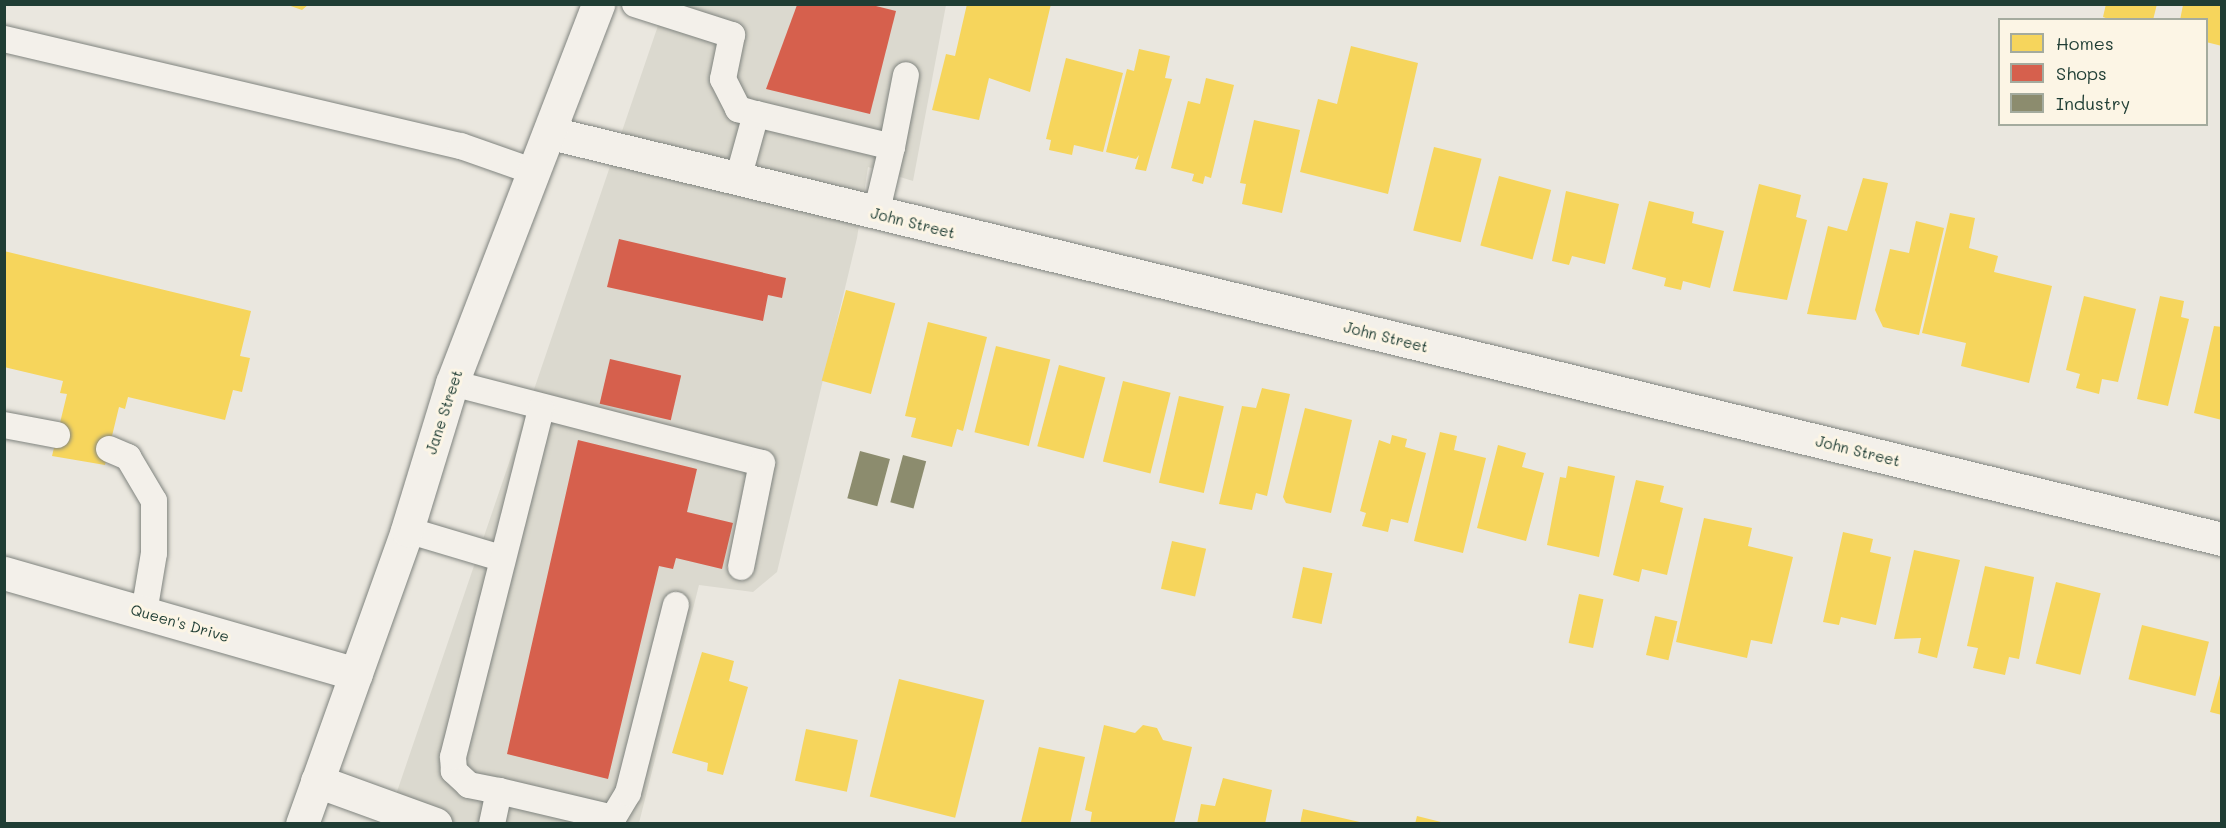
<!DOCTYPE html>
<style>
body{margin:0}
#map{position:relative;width:2226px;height:828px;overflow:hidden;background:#eae7df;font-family:Mali,sans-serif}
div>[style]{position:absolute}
.built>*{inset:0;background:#dbd9cf}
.homes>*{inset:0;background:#f6d55c;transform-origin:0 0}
.shops>*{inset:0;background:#d6604d;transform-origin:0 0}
.industry>*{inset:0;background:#8c8c6e;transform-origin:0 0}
.roads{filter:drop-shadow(0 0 2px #80847f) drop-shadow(0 0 2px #80847f)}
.lane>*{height:26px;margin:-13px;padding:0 13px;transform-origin:13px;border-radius:13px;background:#f3f0ea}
.street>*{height:33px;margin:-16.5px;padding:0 16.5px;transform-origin:16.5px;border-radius:16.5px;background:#f3f0ea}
.secondary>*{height:33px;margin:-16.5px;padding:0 16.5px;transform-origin:16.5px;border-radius:16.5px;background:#f3f0ea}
span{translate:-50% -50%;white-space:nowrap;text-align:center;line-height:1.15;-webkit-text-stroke:6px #fcf5e5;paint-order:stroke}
.street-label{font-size:15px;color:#1f3d34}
.frame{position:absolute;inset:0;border:6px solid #1f3d34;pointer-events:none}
.legend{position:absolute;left:1998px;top:18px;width:210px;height:108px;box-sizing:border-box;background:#fcf5e5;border:2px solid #a4ab9e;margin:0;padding:8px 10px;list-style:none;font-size:18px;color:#1f3d34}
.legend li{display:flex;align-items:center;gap:12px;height:30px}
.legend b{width:30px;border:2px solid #a4ab9e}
</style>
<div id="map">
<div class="built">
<div style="clip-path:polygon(665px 5px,946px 5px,913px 181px,868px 167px,857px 238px,777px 572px,753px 592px,699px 585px,639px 823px,386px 824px)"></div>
</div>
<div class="homes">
<div style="clip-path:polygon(285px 4px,309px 4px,302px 10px)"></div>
<div style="clip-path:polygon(967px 4px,1051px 4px,1030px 92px,989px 78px,979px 120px,932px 110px,946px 54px,955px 56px)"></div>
<div style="clip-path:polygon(2106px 4px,2157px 4px,2153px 20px,2111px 20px,2103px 17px)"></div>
<div style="clip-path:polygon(2183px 5px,2222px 5px,2222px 46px,2206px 42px,2206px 20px,2180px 20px)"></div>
<div style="clip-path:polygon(1351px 46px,1418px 63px,1388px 194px,1300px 172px,1318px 99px,1337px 104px)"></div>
<div style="clip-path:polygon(1139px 49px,1170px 56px,1165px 78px,1172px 79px,1146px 171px,1135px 169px,1139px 155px,1136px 159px,1106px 152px,1127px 69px,1134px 71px)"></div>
<div style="clip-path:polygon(1066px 58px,1123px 73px,1103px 152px,1074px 145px,1072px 155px,1049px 150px,1051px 140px,1046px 139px)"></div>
<div style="clip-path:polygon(1206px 78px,1234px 85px,1211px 178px,1205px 176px,1203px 184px,1192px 181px,1194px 174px,1171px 168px,1188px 101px,1200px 104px)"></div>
<div style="clip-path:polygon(1254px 120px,1300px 130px,1282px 213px,1242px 204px,1246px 184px,1240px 183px)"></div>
<div style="left:1434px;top:147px;width:49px;height:86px;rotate:14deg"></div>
<div style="left:1499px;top:176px;width:54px;height:72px;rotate:15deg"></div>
<div style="clip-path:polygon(1863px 178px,1888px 183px,1856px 320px,1807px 314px,1828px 226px,1847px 231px)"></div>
<div style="clip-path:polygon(1759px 184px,1801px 195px,1796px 217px,1807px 220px,1787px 300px,1733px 291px)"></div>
<div style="clip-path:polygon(1566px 191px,1619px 204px,1605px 264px,1572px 256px,1569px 265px,1552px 261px)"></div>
<div style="clip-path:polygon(1649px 201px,1694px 212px,1692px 223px,1724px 231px,1710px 288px,1683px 281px,1681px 290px,1664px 286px,1666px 278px,1632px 269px)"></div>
<div style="clip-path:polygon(1950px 213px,1975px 218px,1969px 248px,1998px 256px,1994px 272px,2052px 286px,2029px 383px,1961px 366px,1966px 343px,1922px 333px)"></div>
<div style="clip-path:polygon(1916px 221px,1944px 228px,1919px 335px,1883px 327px,1875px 310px,1890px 249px,1909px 253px)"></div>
<div style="clip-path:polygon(4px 251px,251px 311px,240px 356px,250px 358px,242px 392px,233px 390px,225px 420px,128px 397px,125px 409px,119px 407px,105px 465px,52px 456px,67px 394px,60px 393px,63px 381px,4px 367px)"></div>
<div style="left:846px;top:290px;width:51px;height:94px;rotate:15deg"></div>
<div style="clip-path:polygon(2084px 296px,2136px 309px,2118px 382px,2102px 379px,2099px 394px,2076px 388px,2080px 374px,2066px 370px)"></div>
<div style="clip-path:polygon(2160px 296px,2184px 301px,2181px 317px,2189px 319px,2168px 406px,2137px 399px)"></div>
<div style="clip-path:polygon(928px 322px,987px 337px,963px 431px,957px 429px,952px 447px,911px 437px,916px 418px,905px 416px)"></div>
<div style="clip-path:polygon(2214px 326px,2222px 327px,2222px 420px,2194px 413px)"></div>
<div style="left:996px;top:346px;width:56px;height:89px;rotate:14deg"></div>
<div style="left:1059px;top:365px;width:48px;height:84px;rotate:15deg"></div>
<div style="left:1123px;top:381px;width:49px;height:83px;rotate:14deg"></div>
<div style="clip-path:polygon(1262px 388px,1290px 394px,1267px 496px,1256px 493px,1252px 510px,1219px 504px,1242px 406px,1256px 408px)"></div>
<div style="left:1179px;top:396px;width:46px;height:89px;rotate:13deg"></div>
<div style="clip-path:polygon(1305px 408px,1352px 420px,1331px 513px,1286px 503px,1283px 497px)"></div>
<div style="clip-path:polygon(1440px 432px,1457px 436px,1454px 450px,1486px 458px,1463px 553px,1414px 541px)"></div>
<div style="clip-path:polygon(1392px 435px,1407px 439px,1405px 447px,1426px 453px,1408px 523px,1391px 519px,1388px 532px,1362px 526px,1366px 513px,1360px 511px,1379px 440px,1390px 444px)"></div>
<div style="clip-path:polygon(1498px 445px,1526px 453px,1522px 467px,1544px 473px,1526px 541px,1477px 528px)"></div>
<div style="clip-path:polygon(1568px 466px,1615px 476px,1599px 557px,1547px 545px,1560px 477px,1566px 478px)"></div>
<div style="clip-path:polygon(1636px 480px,1664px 486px,1660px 502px,1683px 508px,1667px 575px,1642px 569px,1639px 582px,1613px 575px)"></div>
<div style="clip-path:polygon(1704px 518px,1752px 528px,1748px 546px,1793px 557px,1772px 644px,1751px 640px,1747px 658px,1676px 642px)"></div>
<div style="clip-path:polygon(1843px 532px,1873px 539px,1870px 552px,1891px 557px,1876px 625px,1841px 617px,1839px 625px,1823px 622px)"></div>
<div style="left:1172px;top:541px;width:35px;height:49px;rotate:13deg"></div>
<div style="clip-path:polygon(1914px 550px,1960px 560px,1937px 658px,1918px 653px,1921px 638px,1894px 639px)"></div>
<div style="clip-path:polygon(1985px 566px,2034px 577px,2019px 659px,2009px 657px,2005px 675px,1973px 668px,1978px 648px,1967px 646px)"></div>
<div style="left:1303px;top:567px;width:30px;height:52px;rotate:12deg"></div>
<div style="left:2056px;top:582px;width:46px;height:84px;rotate:14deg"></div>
<div style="left:1579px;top:594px;width:25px;height:50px;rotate:12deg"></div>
<div style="left:1655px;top:616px;width:23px;height:40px;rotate:13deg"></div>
<div style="left:2142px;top:625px;width:69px;height:56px;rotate:14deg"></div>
<div style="clip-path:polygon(702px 652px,734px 661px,729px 681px,748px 687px,723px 775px,707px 771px,708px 763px,672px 753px)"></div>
<div style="clip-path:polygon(2221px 671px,2222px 671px,2222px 715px,2210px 712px)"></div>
<div style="left:899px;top:679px;width:88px;height:121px;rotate:14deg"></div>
<div style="clip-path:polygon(1104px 725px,1135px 733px,1143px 725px,1157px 728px,1163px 740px,1192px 747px,1174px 824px,1090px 824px,1092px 812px,1085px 810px)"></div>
<div style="left:806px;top:729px;width:53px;height:53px;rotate:12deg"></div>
<div style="clip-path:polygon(1039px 747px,1085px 757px,1070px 824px,1021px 822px)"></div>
<div style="clip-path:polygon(1223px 778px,1272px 790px,1265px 824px,1197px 824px,1201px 804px,1215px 806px)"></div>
<div style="clip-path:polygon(1303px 809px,1364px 823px,1364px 824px,1300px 824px)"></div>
<div style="clip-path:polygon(1417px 816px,1445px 823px,1445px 824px,1415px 824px)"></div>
</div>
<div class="shops">
<div style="clip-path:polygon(797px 5px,872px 5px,896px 11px,870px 114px,766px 89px)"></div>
<div style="clip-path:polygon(619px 239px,786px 278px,782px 298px,768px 295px,763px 321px,607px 287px)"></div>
<div style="left:610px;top:359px;width:73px;height:46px;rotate:13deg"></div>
<div style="clip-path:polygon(578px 440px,697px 469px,687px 512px,733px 523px,722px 569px,676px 558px,673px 569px,659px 566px,608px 779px,507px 754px)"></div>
</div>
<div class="industry">
<div style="left:860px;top:451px;width:31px;height:49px;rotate:15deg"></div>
<div style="left:903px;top:455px;width:24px;height:49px;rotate:15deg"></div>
</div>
<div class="roads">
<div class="lane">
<div style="left:635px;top:4px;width:102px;rotate:17.7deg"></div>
<div style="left:732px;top:35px;width:45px;rotate:101.6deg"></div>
<div style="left:723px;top:79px;width:34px;rotate:63deg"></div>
<div style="left:738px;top:109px;width:19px;rotate:16deg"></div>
<div style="left:756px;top:114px;width:67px;rotate:105.5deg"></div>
<div style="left:4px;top:39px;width:469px;rotate:13.2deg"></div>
<div style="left:461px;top:146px;width:78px;rotate:19.4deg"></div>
<div style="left:756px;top:114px;width:140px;rotate:13.6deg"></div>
<div style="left:892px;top:147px;width:69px;rotate:103.4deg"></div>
<div style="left:892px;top:147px;width:73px;rotate:-79deg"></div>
<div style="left:452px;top:383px;width:320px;rotate:14.5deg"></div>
<div style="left:762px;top:463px;width:106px;rotate:101.4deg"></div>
<div style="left:4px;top:425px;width:54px;rotate:10.7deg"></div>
<div style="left:109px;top:449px;width:21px;rotate:23deg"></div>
<div style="left:128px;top:457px;width:51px;rotate:59.4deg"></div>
<div style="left:154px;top:501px;width:52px;rotate:90deg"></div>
<div style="left:154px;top:553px;width:61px;rotate:99.5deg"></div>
<div style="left:407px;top:530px;width:98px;rotate:16.6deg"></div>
<div style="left:499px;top:791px;width:117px;rotate:13.3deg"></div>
<div style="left:613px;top:818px;width:6px;rotate:108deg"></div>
<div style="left:613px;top:818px;width:29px;rotate:-59deg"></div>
<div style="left:628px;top:793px;width:194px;rotate:-75.7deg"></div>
<div style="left:492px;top:824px;width:34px;rotate:-78deg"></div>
<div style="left:499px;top:791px;width:31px;rotate:-169deg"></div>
<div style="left:469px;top:785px;width:21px;rotate:-137deg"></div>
<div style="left:454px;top:771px;width:14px;rotate:-94deg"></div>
<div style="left:453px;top:757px;width:359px;rotate:-75.8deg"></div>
</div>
<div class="street">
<div style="left:551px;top:133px;width:1720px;rotate:13.66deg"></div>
<div style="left:4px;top:573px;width:366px;rotate:16deg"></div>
<div style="left:317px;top:781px;width:126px;rotate:20deg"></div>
</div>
<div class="secondary">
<div style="left:302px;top:824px;width:312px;rotate:-70.3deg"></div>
<div style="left:407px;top:530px;width:154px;rotate:-73deg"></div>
<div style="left:452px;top:383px;width:406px;rotate:-68.9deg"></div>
</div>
</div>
<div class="street-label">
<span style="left:913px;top:223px;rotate:14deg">John Street</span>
<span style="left:1386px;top:337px;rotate:14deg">John Street</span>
<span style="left:444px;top:412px;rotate:-72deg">Jane Street</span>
<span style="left:1858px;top:451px;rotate:14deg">John Street</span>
<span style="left:180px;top:623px;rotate:16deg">Queen's Drive</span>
</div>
<div class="frame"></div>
<ul class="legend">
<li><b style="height:16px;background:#f6d55c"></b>Homes</li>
<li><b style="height:16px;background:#d6604d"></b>Shops</li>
<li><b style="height:16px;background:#8c8c6e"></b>Industry</li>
</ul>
</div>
